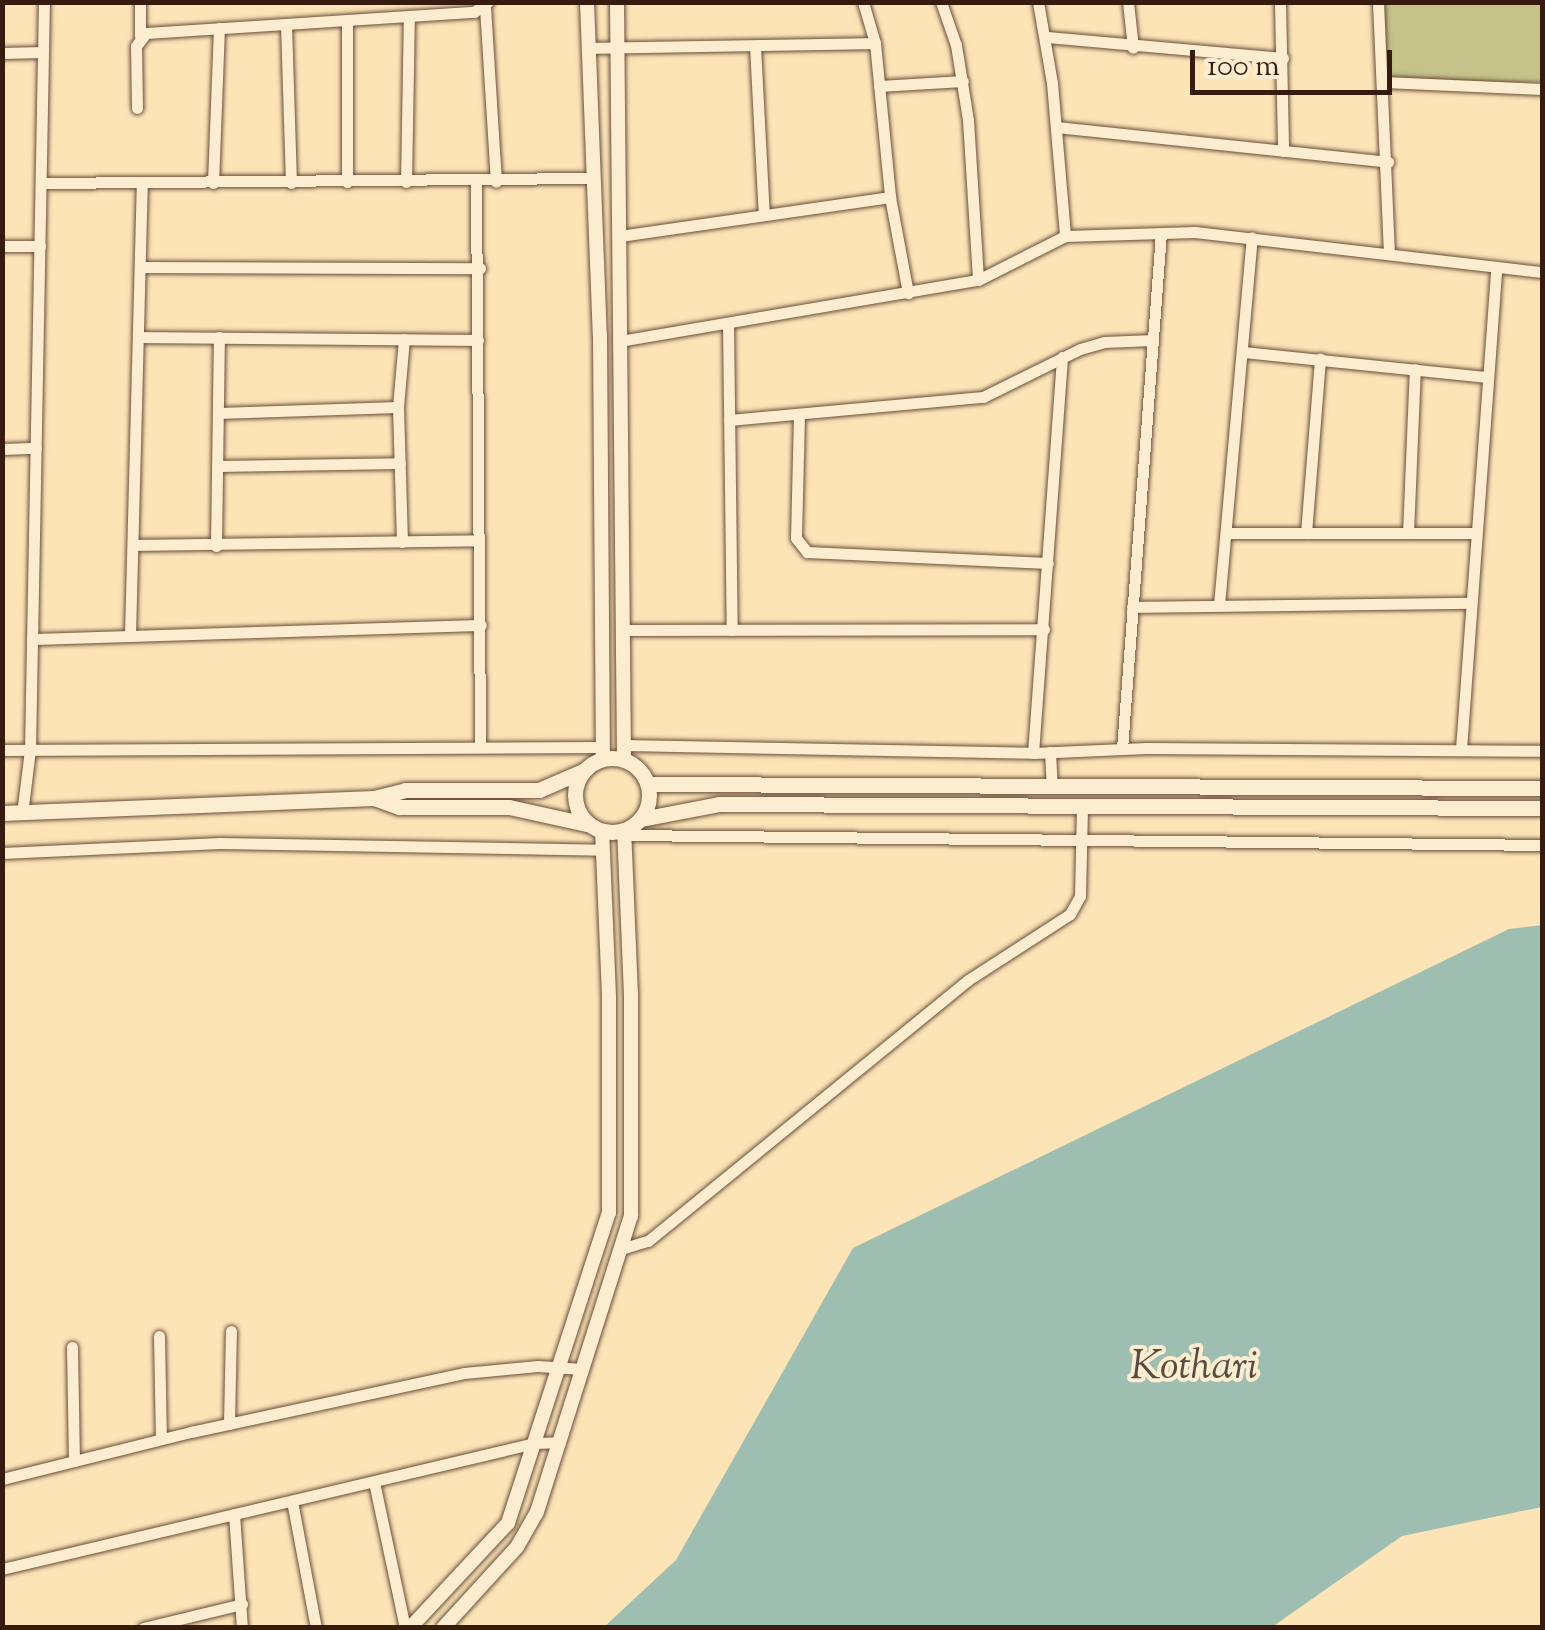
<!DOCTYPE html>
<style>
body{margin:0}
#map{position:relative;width:1545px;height:1630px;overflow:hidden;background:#fce4b7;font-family:"Sorts Mill Goudy",serif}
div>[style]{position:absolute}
.green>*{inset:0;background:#c5c28a;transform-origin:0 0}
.water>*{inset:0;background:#9fbeb2}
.roads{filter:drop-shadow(0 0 2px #694d39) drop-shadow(0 0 2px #694d39)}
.minor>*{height:11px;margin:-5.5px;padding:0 5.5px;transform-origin:5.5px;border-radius:5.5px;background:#fdedd0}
.tertiary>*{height:14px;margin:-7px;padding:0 7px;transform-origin:7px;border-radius:7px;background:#fdedd0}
.secondary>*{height:15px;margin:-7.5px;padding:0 7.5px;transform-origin:7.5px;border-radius:7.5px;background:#fdedd0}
.secondary>.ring{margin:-7.5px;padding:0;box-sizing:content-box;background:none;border:15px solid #fdedd0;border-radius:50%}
span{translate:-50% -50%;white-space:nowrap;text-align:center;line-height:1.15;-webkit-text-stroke:8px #fdedd0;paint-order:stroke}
.water-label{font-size:42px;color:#574c40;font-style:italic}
.frame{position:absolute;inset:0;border:5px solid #381b0f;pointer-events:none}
.scale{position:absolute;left:1190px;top:50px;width:202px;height:45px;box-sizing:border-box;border:5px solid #381b0f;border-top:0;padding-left:12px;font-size:30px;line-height:35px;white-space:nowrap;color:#381b0f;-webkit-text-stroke:8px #fdedd0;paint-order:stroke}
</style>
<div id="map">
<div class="green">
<div style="left:1379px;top:3px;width:163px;height:79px"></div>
</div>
<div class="water">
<div style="clip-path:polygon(1542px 925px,1542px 1507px,1402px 1536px,1272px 1627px,604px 1627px,676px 1560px,853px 1248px,1509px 929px)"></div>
</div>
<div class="roads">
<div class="minor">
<div style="left:140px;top:2px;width:34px;rotate:90deg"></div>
<div style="left:863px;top:2px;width:43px;rotate:73.7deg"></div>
<div style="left:875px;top:43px;width:155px;rotate:84.4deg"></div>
<div style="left:890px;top:197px;width:98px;rotate:79.4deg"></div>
<div style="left:941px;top:2px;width:46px;rotate:70.8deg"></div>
<div style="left:956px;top:45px;width:76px;rotate:80.9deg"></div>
<div style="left:968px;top:120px;width:160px;rotate:86.4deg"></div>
<div style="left:1038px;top:2px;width:82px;rotate:80.2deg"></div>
<div style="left:1052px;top:83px;width:154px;rotate:85.1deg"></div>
<div style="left:1128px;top:2px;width:46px;rotate:83.8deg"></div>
<div style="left:1280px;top:2px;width:149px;rotate:88.8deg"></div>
<div style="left:1378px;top:2px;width:251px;rotate:87.5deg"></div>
<div style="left:485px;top:7px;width:175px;rotate:86.4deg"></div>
<div style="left:347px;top:20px;width:162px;rotate:90deg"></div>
<div style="left:286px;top:24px;width:159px;rotate:88.2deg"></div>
<div style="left:1047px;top:37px;width:237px;rotate:5.1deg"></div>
<div style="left:755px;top:46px;width:169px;rotate:87deg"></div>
<div style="left:589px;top:48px;width:286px;rotate:-1deg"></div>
<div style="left:2px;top:53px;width:41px;rotate:-1.4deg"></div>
<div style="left:1384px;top:82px;width:158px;rotate:2.5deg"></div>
<div style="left:879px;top:86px;width:84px;rotate:-3.4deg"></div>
<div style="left:137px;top:108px;width:62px;rotate:-90.9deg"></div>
<div style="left:136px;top:46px;width:16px;rotate:-52deg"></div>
<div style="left:146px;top:33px;width:329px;rotate:-3.7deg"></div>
<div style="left:474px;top:12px;width:17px;rotate:-36deg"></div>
<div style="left:1057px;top:127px;width:333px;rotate:6deg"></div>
<div style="left:406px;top:182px;width:166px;rotate:-89deg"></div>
<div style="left:476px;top:182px;width:565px;rotate:89.59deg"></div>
<div style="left:41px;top:183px;width:552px;rotate:-0.52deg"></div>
<div style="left:213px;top:183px;width:155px;rotate:-87.8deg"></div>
<div style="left:620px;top:236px;width:273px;rotate:-8.2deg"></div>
<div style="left:2px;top:246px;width:38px"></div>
<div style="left:140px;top:267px;width:340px;rotate:0.2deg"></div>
<div style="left:728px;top:323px;width:307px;rotate:89.3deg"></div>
<div style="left:139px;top:337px;width:339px;rotate:0.5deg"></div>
<div style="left:620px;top:341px;width:363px;rotate:-9.7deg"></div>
<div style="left:978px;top:280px;width:97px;rotate:-26.8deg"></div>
<div style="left:1065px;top:236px;width:130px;rotate:-1.8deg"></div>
<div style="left:1195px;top:232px;width:349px;rotate:6.6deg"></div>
<div style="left:1244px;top:352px;width:244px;rotate:5.9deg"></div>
<div style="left:218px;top:413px;width:180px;rotate:-1.9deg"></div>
<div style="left:799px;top:415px;width:123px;rotate:91.4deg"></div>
<div style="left:796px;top:538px;width:18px;rotate:52deg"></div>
<div style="left:807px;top:552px;width:241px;rotate:2.6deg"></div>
<div style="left:729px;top:420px;width:255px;rotate:-5.2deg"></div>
<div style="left:983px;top:397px;width:108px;rotate:-26.3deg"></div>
<div style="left:1080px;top:349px;width:25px;rotate:-16deg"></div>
<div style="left:1104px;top:342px;width:49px;rotate:-2.3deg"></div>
<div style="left:2px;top:449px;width:34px;rotate:-2deg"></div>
<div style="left:217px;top:466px;width:183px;rotate:-0.9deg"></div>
<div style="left:1227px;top:533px;width:247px"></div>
<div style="left:1306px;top:533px;width:175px;rotate:-85.4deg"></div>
<div style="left:1408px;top:533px;width:164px;rotate:-87.6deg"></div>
<div style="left:402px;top:542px;width:135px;rotate:-91.7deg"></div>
<div style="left:398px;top:407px;width:68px;rotate:-85deg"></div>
<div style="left:135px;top:545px;width:343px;rotate:-0.8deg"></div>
<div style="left:216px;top:546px;width:209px;rotate:-89.2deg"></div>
<div style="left:1219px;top:605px;width:369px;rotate:-84.9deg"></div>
<div style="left:1132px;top:607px;width:337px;rotate:-0.7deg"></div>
<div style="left:622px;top:630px;width:422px;rotate:-0.1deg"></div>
<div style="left:130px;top:635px;width:452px;rotate:-88.5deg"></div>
<div style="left:32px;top:639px;width:449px;rotate:-1.8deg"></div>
<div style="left:623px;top:745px;width:410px;rotate:1.1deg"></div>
<div style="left:1033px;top:753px;width:113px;rotate:-2.5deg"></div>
<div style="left:1146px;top:748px;width:396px;rotate:0.4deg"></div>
<div style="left:1122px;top:749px;width:517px;rotate:-85.68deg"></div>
<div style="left:1461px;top:749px;width:482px;rotate:-85.8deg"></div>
<div style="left:2px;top:750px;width:601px;rotate:-0.29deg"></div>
<div style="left:1050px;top:752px;width:36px;rotate:87deg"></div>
<div style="left:1033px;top:753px;width:397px;rotate:-85.8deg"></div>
<div style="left:22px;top:814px;width:64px;rotate:-82.9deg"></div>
<div style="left:30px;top:750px;width:748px;rotate:-88.93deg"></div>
<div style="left:625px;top:835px;width:917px;rotate:0.62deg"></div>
<div style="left:2px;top:853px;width:218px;rotate:-2.6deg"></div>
<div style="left:220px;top:843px;width:383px;rotate:1deg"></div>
<div style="left:621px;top:1249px;width:28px;rotate:-17deg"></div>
<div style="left:648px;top:1241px;width:413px;rotate:-39.2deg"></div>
<div style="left:968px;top:980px;width:121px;rotate:-32.9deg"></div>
<div style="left:1070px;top:914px;width:21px;rotate:-61deg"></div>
<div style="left:1080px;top:896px;width:88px;rotate:-88.7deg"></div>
<div style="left:159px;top:1336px;width:103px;rotate:88.9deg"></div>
<div style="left:72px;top:1347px;width:114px;rotate:89deg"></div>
<div style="left:229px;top:1424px;width:93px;rotate:-88.8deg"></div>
<div style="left:2px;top:1479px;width:195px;rotate:-14deg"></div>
<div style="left:191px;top:1432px;width:279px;rotate:-12.2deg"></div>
<div style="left:464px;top:1373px;width:74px;rotate:-5.4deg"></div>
<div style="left:538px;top:1366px;width:44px;rotate:3.9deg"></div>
<div style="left:374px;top:1482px;width:149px;rotate:78deg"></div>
<div style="left:292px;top:1501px;width:129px;rotate:79.3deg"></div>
<div style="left:234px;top:1514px;width:114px;rotate:86deg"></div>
<div style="left:2px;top:1569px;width:548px;rotate:-13.3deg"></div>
<div style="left:535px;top:1443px;width:25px;rotate:-2deg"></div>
<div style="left:143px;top:1628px;width:102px;rotate:-13.6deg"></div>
</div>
<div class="tertiary">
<div style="left:587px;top:2px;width:333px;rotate:87.8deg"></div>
<div style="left:600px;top:335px;width:423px;rotate:89.6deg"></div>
<div style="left:617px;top:2px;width:757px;rotate:89.47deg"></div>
<div style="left:410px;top:1628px;width:144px;rotate:-47deg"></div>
<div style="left:508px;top:1523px;width:326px;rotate:-72deg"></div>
<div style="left:609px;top:1213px;width:217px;rotate:-90deg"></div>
<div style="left:609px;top:996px;width:165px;rotate:-92.4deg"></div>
<div style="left:443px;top:1628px;width:110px;rotate:-47.6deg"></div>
<div style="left:517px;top:1547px;width:40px;rotate:-60.3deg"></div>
<div style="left:537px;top:1512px;width:311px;rotate:-72.4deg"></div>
<div style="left:631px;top:1216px;width:221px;rotate:-90deg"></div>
<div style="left:631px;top:995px;width:165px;rotate:-92.4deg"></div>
</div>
<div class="secondary">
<div class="ring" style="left:575px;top:758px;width:59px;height:59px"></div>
<div style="left:648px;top:784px;width:894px;rotate:0.26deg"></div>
<div style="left:374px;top:798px;width:27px;rotate:20deg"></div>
<div style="left:399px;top:807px;width:110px"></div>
<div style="left:509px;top:807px;width:79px;rotate:12.4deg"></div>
<div style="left:2px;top:813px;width:372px;rotate:-2.3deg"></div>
<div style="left:374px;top:798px;width:32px;rotate:-14deg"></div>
<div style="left:405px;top:790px;width:134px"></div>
<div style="left:539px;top:790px;width:48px;rotate:-23.4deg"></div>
<div style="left:641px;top:819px;width:79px;rotate:-10.9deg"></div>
<div style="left:719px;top:804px;width:823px;rotate:0.28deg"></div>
</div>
</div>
<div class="water-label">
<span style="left:1194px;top:1368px">Kothari</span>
</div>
<div class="frame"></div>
<div class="scale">100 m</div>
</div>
